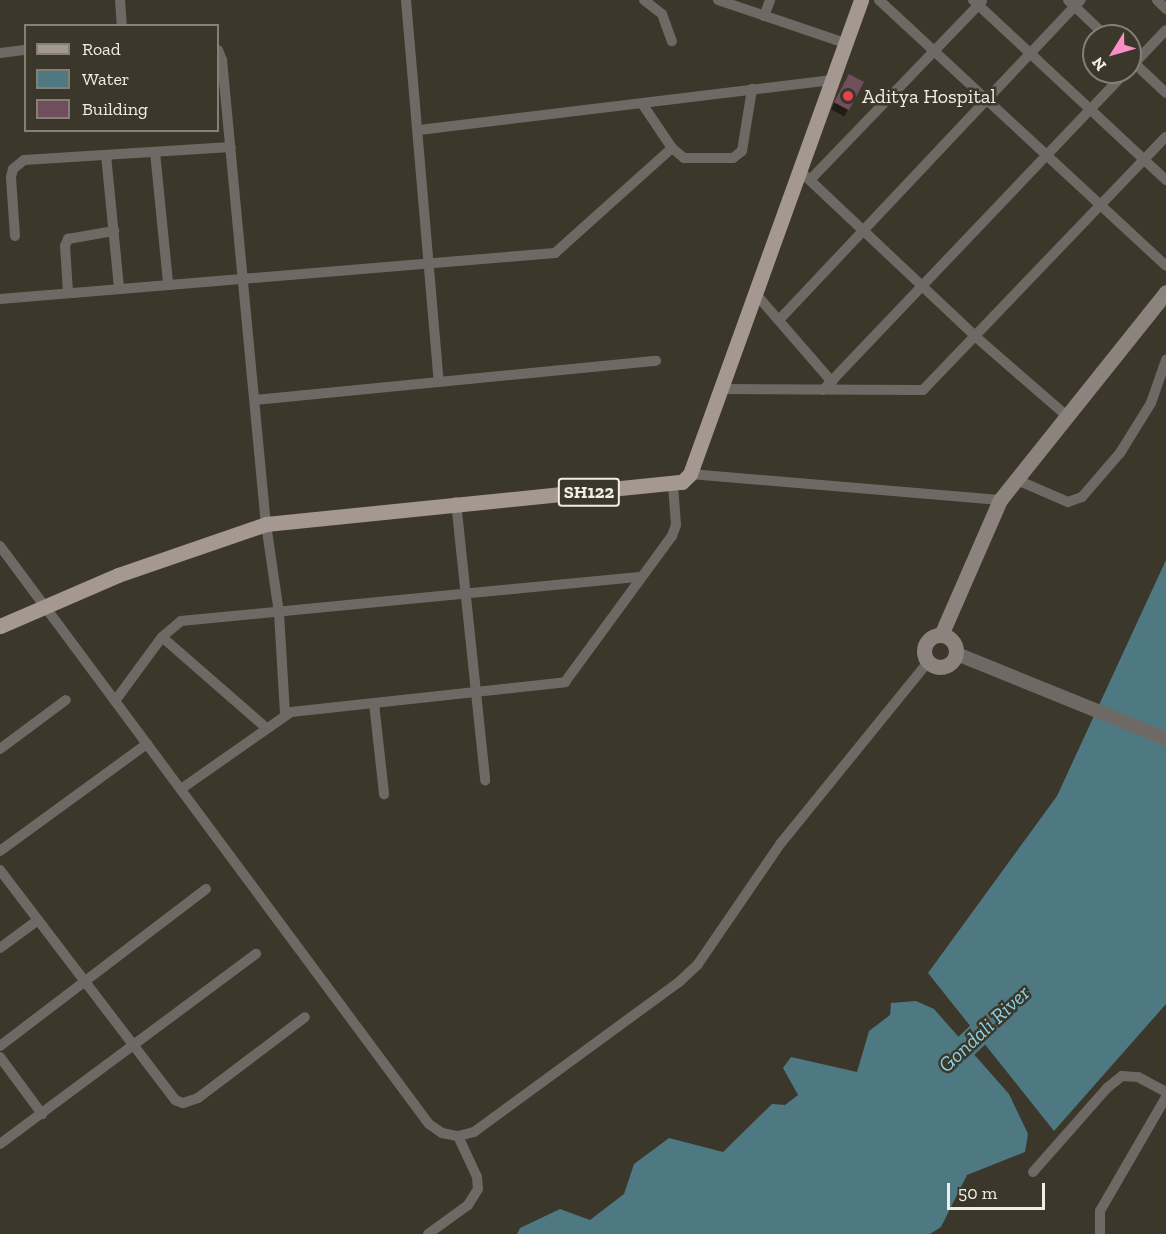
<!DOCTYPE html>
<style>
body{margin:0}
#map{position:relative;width:1166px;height:1234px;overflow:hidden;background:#3c372b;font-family:"Zilla Slab",serif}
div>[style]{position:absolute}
.water>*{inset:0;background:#4e7982}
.shadow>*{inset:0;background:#0007;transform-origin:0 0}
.river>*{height:24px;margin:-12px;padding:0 12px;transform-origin:12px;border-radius:12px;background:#4e7982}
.building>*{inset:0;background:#704e5b;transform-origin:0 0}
.minor>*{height:10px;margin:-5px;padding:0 5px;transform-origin:5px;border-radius:5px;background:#6f6965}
.tertiary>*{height:14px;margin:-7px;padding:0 7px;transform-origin:7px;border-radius:7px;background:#6f6965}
.secondary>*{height:15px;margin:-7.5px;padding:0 7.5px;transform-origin:7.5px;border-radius:7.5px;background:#8d837e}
.secondary>.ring{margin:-7.5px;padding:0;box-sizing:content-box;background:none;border:15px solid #8d837e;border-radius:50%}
.primary>*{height:15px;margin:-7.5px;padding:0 7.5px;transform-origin:7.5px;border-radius:7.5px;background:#a59891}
.dots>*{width:16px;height:16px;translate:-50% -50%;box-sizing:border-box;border:3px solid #3c372b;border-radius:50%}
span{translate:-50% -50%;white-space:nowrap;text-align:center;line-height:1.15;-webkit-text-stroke:5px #3c372b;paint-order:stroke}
.shield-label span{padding:2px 4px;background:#3c372b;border:2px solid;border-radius:4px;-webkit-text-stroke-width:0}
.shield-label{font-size:18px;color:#f0ede5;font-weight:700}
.poi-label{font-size:20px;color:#f0ede5}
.left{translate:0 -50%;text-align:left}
.water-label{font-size:21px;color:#88d4e6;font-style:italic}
.legend{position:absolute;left:24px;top:24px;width:195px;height:108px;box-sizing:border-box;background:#3c372b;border:2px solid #848075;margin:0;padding:8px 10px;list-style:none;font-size:18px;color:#f0ede5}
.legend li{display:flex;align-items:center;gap:12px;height:30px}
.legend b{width:30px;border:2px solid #848075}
.north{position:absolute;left:1082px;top:24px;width:60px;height:60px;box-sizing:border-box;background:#3c372b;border:2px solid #848075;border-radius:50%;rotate:233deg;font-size:16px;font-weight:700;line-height:24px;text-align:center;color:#f0ede5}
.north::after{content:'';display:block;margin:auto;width:21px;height:27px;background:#fb8fc5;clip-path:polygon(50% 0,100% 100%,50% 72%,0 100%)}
.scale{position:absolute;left:947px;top:1183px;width:98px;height:27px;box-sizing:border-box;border:3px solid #f0ede5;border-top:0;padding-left:8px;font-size:18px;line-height:21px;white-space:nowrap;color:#f0ede5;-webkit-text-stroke:4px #3c372b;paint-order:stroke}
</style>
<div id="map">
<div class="water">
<div style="clip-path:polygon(1166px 560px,1166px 1004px,1054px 1131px,928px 973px,1057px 796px)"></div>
<div style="clip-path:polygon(916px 1001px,934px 1009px,1009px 1094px,1028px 1134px,1025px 1152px,967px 1175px,941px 1227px,930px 1234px,517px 1234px,520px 1228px,560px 1209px,590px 1220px,624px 1194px,634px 1164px,669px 1138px,723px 1152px,772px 1104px,785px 1105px,798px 1095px,783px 1068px,791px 1057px,857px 1072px,869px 1031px,890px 1015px,891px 1003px)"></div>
</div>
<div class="shadow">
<div style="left:849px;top:76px;width:15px;height:38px;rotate:28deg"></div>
</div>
<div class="river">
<div style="left:944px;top:1067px;width:79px;rotate:-43.5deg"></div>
</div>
<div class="building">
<div style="left:849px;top:74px;width:17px;height:32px;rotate:28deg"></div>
</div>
<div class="minor">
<div style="left:120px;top:0;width:26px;rotate:86deg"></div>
<div style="left:406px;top:0;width:383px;rotate:85.1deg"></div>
<div style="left:644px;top:0;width:23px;rotate:38deg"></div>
<div style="left:662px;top:14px;width:29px;rotate:70deg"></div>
<div style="left:718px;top:0;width:134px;rotate:18.7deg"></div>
<div style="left:879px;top:0;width:391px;rotate:42.8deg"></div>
<div style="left:973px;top:0;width:264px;rotate:43deg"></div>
<div style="left:1068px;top:0;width:52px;rotate:43.5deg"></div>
<div style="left:1157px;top:0;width:13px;rotate:45deg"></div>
<div style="left:764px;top:16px;width:17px;rotate:-69deg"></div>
<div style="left:218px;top:50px;width:11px;rotate:68deg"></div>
<div style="left:222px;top:60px;width:466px;rotate:84.6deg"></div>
<div style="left:266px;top:524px;width:90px;rotate:81.7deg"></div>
<div style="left:279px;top:613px;width:101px;rotate:86.6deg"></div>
<div style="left:0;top:53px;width:26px;rotate:-7deg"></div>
<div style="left:1131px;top:60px;width:48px;rotate:43.3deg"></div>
<div style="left:1130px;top:68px;width:52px;rotate:-46.5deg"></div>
<div style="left:643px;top:105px;width:52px;rotate:56deg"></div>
<div style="left:672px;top:148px;width:16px;rotate:40deg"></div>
<div style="left:684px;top:158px;width:49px"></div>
<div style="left:733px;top:158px;width:11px;rotate:-38deg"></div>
<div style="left:742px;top:151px;width:63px;rotate:-80.8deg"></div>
<div style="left:419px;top:130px;width:416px;rotate:-6.9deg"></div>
<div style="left:155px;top:152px;width:132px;rotate:84.3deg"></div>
<div style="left:106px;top:155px;width:133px;rotate:84.4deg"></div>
<div style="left:799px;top:170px;width:243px;rotate:43.3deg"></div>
<div style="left:976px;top:337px;width:122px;rotate:41deg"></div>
<div style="left:810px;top:180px;width:248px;rotate:-46.1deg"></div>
<div style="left:15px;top:236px;width:59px;rotate:-93.9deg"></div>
<div style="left:11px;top:177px;width:8px;rotate:-76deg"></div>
<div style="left:13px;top:169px;width:14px;rotate:-39deg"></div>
<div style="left:24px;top:160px;width:207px;rotate:-3.6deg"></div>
<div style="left:68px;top:292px;width:46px;rotate:-93.7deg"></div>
<div style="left:65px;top:246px;width:8px;rotate:-67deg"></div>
<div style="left:68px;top:239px;width:47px;rotate:-9.9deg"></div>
<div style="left:755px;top:293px;width:118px;rotate:49.1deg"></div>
<div style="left:0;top:299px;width:557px;rotate:-4.74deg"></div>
<div style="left:555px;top:253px;width:157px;rotate:-41.9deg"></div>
<div style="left:779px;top:320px;width:440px;rotate:-46.7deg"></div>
<div style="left:721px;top:389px;width:202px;rotate:0.3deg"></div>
<div style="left:923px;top:390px;width:351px;rotate:-46.2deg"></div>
<div style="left:823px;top:390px;width:439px;rotate:-46.4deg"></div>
<div style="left:255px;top:400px;width:403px;rotate:-5.6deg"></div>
<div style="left:690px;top:474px;width:311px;rotate:4.8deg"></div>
<div style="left:1015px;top:479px;width:58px;rotate:23.5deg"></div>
<div style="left:1068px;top:502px;width:15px;rotate:-20deg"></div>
<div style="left:1082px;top:497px;width:58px;rotate:-49.2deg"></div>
<div style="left:1120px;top:453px;width:59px;rotate:-58.2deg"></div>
<div style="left:1151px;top:403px;width:46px;rotate:-70.8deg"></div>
<div style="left:456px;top:502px;width:280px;rotate:84deg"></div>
<div style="left:0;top:546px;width:720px;rotate:53.42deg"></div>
<div style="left:429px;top:1124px;width:16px;rotate:35deg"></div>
<div style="left:442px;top:1133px;width:16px;rotate:11deg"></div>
<div style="left:458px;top:1136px;width:16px;rotate:-14deg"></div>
<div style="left:474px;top:1132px;width:254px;rotate:-36.2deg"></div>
<div style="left:679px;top:982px;width:26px;rotate:-43deg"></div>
<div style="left:698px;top:964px;width:147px;rotate:-55.6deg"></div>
<div style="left:781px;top:843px;width:233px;rotate:-50.9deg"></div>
<div style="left:162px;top:637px;width:137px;rotate:41.1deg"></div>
<div style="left:115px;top:701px;width:79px;rotate:-53.7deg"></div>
<div style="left:162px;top:637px;width:25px;rotate:-40deg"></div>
<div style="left:181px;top:621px;width:463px;rotate:-5.5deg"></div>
<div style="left:374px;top:703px;width:92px;rotate:83.7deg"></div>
<div style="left:0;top:749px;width:82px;rotate:-36.6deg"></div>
<div style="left:181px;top:789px;width:134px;rotate:-35deg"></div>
<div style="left:291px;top:712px;width:276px;rotate:-6.2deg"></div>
<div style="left:565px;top:682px;width:181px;rotate:-53.8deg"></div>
<div style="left:672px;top:536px;width:12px;rotate:-70deg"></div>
<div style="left:676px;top:525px;width:40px;rotate:-94.3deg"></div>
<div style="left:0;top:851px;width:182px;rotate:-36.1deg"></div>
<div style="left:0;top:870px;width:289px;rotate:52.7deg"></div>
<div style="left:175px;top:1100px;width:9px;rotate:21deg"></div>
<div style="left:183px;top:1103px;width:16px;rotate:-18deg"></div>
<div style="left:198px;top:1098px;width:134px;rotate:-37.1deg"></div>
<div style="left:0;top:948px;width:47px;rotate:-36.4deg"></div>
<div style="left:0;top:1046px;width:259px;rotate:-37.3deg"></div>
<div style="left:0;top:1057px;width:71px;rotate:53.6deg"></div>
<div style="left:0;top:1144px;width:319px;rotate:-36.6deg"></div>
<div style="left:1033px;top:1172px;width:112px;rotate:-48.6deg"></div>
<div style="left:1107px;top:1088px;width:19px;rotate:-39deg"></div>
<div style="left:1122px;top:1076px;width:16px;rotate:4deg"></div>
<div style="left:1138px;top:1077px;width:32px;rotate:28deg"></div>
<div style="left:428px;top:1234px;width:49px;rotate:-35.9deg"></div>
<div style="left:468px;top:1205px;width:19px;rotate:-58deg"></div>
<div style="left:478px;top:1189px;width:12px;rotate:-95deg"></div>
<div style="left:477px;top:1177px;width:45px;rotate:-114.9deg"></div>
<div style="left:1100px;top:1234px;width:23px;rotate:-90deg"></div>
<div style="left:1100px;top:1211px;width:132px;rotate:-59.9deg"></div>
</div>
<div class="tertiary">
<div style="left:957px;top:654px;width:226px;rotate:22.1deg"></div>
</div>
<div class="secondary">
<div class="ring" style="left:924px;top:635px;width:17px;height:17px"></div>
<div style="left:941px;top:635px;width:147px;rotate:-66.4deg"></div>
<div style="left:1000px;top:500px;width:266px;rotate:-51.4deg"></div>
</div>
<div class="primary">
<div style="left:0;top:626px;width:129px;rotate:-23.4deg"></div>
<div style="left:118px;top:575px;width:157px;rotate:-19deg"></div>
<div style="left:266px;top:524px;width:418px;rotate:-5.8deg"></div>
<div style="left:682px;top:482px;width:11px;rotate:-45deg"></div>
<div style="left:690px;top:474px;width:504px;rotate:-70.16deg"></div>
</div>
<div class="dots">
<div style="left:848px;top:96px;background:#e0444e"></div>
</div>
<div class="shield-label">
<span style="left:589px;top:492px">SH122</span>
</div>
<div class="poi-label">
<span class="left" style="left:862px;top:96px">Aditya Hospital</span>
</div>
<div class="water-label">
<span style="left:984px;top:1029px;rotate:-43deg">Gondali River</span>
</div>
<ul class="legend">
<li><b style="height:8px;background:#a59891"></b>Road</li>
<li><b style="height:16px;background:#4e7982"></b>Water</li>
<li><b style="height:16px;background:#704e5b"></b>Building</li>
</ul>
<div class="north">N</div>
<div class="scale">50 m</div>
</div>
